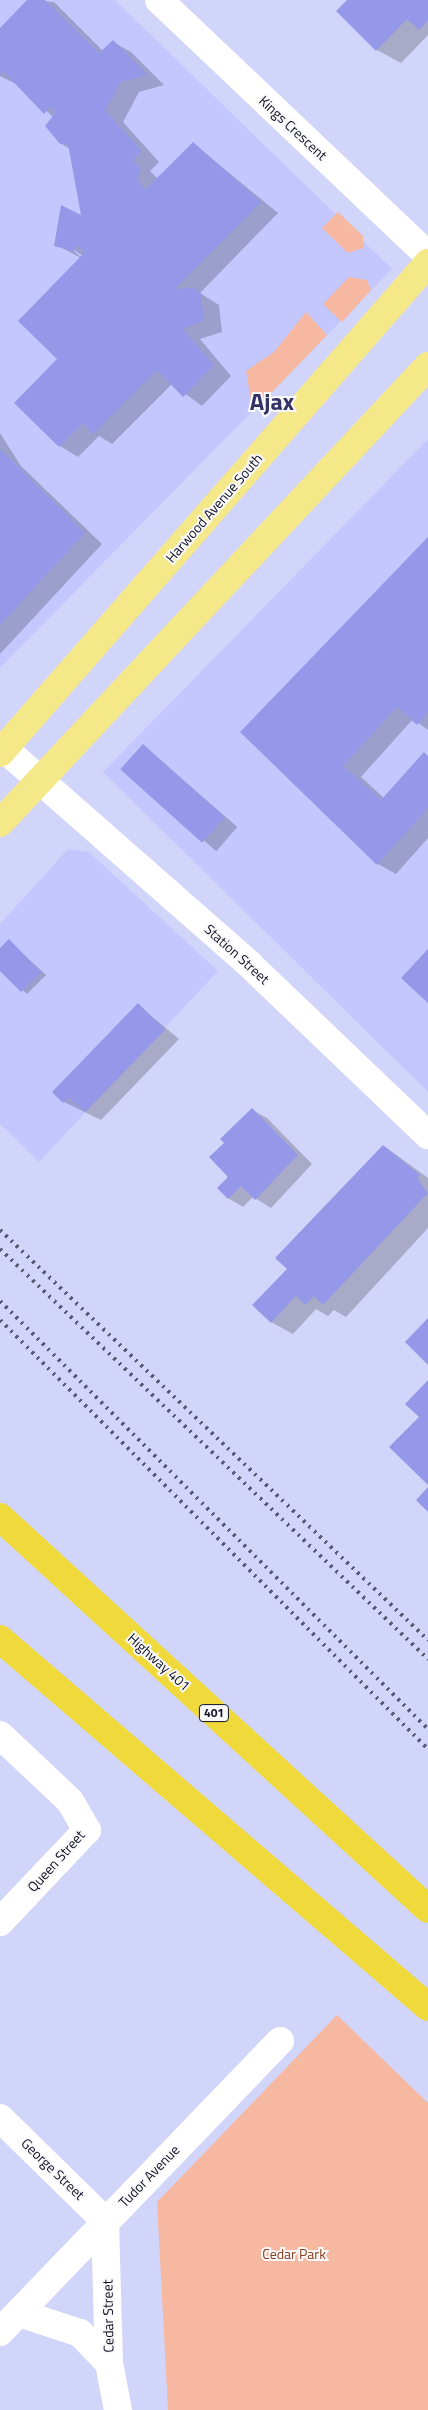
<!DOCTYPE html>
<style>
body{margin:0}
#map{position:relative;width:428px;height:2410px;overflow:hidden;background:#d2d5fa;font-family:"Titillium Web",sans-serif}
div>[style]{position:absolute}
.built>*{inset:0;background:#c3c7fe}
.green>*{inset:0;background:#f6b8a1}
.shadow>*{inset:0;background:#0003;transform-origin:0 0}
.building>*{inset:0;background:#9598e8;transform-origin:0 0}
.minor>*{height:28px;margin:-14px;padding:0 14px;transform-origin:14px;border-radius:14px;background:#fff}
.major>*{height:28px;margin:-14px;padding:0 14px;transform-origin:14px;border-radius:14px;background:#f5e889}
.highway>*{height:28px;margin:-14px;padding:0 14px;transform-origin:14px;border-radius:14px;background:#efd93b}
.rail>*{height:4px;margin-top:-2px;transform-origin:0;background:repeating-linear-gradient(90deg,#5a5b77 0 2.5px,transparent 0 7.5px)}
span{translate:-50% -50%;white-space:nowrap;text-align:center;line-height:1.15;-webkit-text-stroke:4px #f9f9f9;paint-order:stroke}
.shield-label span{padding:1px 4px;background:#f9f9f9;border:1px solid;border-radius:4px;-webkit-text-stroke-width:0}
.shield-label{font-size:12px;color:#111127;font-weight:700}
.street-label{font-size:14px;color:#111127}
.park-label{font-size:14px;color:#8a3b1b}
.town-label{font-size:24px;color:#333465;font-weight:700}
</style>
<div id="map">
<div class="built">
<div style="clip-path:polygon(0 0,115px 0,392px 269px,0 668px)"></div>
<div style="clip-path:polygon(428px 439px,428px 1092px,103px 772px)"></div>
<div style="clip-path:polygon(68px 849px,89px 852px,218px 971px,39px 1162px,0 1124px,0 924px)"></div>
</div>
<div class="green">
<div style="clip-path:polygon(338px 212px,363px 236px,363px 248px,348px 253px,322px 228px)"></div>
<div style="clip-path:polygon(349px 277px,367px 280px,371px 290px,342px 322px,323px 304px)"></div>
<div style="clip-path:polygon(306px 312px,327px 335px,253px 412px,246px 371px,274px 352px)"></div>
<div style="clip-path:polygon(337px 2015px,428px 2103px,428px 2410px,168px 2410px,157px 2202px)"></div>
</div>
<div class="shadow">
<div style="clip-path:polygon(evenodd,28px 0,54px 2px,103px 51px,113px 42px,131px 52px,164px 85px,139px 92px,123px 122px,159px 162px,150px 171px,158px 179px,194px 144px,278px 213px,200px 293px,219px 305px,222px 332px,200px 339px,231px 376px,202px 406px,172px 384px,112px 444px,99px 436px,78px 457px,60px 446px,58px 359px,81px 258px,56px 245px,83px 218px,70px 149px,60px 143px,53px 117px,18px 85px,0 76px,0 30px,28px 0,69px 247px,83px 256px,81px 257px,69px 247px)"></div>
<div style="clip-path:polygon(348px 0,428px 0,428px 35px,401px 63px,377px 50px)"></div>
<div style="clip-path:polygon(0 433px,21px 466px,102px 544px,0 654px)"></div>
<div style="clip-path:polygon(428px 539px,428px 730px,413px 719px,361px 777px,384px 798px,428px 756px,428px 838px,396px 874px,378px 864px,242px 732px)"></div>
<div style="left:143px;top:745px;width:125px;height:32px;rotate:41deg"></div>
<div style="clip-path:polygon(9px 941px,46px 975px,27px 994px,0 969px,0 950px)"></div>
<div style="clip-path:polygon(138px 1005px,179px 1039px,101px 1120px,64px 1102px)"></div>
<div style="clip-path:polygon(252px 1110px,267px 1118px,312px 1164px,271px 1208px,253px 1197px,243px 1207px,228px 1198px,226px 1143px)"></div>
<div style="clip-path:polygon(384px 1146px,428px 1178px,428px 1228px,346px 1317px,334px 1310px,328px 1316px,316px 1309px,293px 1334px,271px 1322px,288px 1269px)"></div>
</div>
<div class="building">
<div style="clip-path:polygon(27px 0,45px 0,99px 53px,113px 40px,147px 75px,121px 82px,105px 111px,142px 151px,133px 160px,140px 168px,137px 179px,145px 190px,193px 142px,261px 202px,175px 289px,194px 288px,201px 293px,204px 321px,183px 329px,214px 365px,183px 397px,157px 370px,93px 434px,83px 423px,59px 447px,14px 403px,57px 359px,18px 321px,85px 252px,78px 245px,73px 251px,54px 246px,61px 205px,81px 215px,68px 144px,60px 144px,45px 126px,56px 112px,50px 107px,44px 114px,3px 71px,0 75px,0 28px)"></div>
<div style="clip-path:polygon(347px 0,428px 0,428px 20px,419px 30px,407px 19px,376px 51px,336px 11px)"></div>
<div style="clip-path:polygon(0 449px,85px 533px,0 625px)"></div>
<div style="clip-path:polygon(428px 537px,428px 712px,417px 725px,397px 707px,343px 766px,381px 800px,424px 752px,428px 756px,428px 808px,377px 865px,240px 732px)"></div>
<div style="left:143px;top:744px;width:110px;height:34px;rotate:42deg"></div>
<div style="clip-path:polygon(9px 939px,41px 972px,21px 992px,0 971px,0 948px)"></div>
<div style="clip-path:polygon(428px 949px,428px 1003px,401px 978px)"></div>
<div style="clip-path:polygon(138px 1003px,165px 1030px,85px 1112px,69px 1097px,63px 1103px,52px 1092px)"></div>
<div style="clip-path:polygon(252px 1108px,298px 1155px,255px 1200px,241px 1186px,228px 1199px,217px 1188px,228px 1177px,209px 1157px,224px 1143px,220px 1139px)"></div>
<div style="clip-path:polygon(383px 1145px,420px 1175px,417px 1178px,428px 1193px,323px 1305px,314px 1296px,305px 1305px,296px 1296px,271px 1323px,252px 1305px,287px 1269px,275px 1258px)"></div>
<div style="clip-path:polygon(428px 1318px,428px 1365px,405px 1342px)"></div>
<div style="clip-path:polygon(428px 1380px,428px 1485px,389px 1447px,419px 1417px,405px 1404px)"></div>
<div style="clip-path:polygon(428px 1487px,428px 1512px,416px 1500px)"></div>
</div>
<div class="minor">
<div style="left:159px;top:0;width:371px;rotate:43.5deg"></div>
<div style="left:0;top:745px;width:332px;rotate:41.3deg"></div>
<div style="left:249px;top:964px;width:248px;rotate:43.7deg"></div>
<div style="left:0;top:1735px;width:96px;rotate:43.3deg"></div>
<div style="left:70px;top:1801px;width:34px;rotate:60deg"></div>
<div style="left:87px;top:1830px;width:127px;rotate:133.4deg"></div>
<div style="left:0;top:2118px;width:147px;rotate:44.4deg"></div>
<div style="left:105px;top:2221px;width:142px;rotate:88.4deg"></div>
<div style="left:109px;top:2363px;width:48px;rotate:79.2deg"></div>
<div style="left:19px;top:2313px;width:64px;rotate:18.2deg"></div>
<div style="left:80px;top:2333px;width:42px;rotate:46deg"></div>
<div style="left:0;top:2332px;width:404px;rotate:-46.1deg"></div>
</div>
<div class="major">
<div style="left:0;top:753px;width:651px;rotate:-48.86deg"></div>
<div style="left:0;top:823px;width:626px;rotate:-46.88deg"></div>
</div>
<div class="highway">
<div style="left:0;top:1517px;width:580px;rotate:42.49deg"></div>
<div style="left:0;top:1639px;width:564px;rotate:40.69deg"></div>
</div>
<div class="rail">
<div style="left:0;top:1230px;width:593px;rotate:43.77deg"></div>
<div style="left:0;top:1249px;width:593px;rotate:43.77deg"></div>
<div style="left:0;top:1301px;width:605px;rotate:45deg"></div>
<div style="left:0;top:1320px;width:606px;rotate:45.07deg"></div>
</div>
<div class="shield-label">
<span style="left:214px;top:1713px">401</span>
</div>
<div class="street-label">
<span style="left:293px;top:128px;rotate:43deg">Kings Crescent</span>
<span style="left:214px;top:508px;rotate:-49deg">Harwood Avenue South</span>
<span style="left:237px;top:954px;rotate:42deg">Station Street</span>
<span style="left:159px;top:1662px;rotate:42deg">Highway 401</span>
<span style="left:56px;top:1861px;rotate:-48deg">Queen Street</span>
<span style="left:53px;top:2169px;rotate:44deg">George Street</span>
<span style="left:149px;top:2176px;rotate:-46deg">Tudor Avenue</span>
<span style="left:108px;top:2316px;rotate:-91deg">Cedar Street</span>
</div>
<div class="park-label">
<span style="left:294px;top:2254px">Cedar Park</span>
</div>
<div class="town-label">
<span style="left:272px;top:402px">Ajax</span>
</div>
</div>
